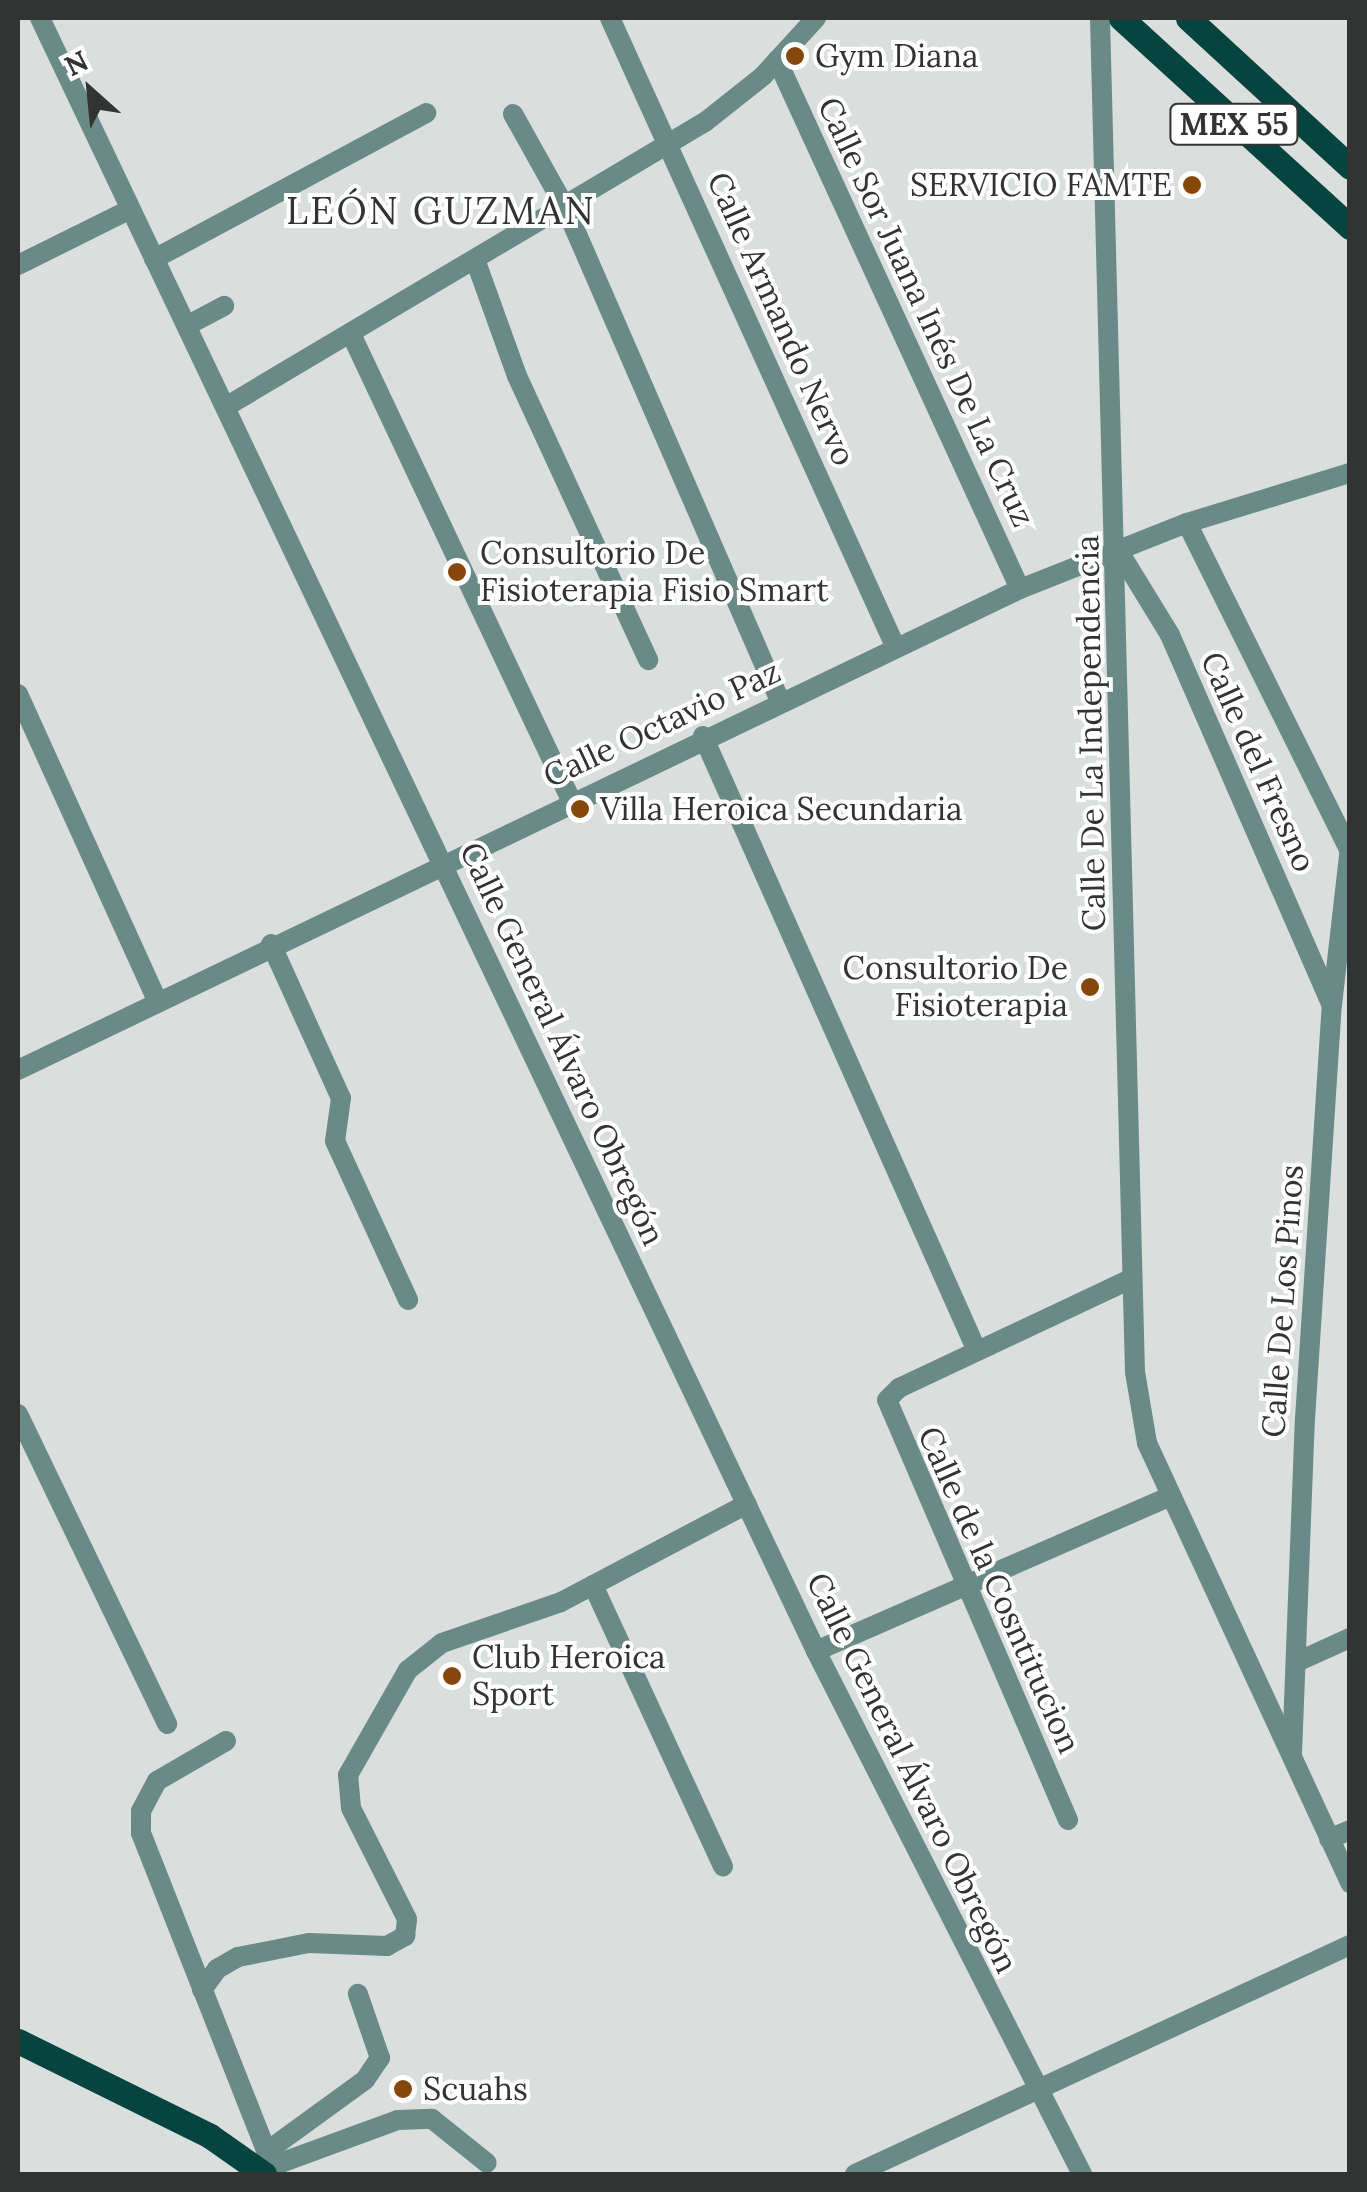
<!DOCTYPE html>
<meta charset="utf-8">
<style>
body{margin:0}
#map{position:relative;width:1367px;height:2192px;overflow:hidden;background:#dadfde;font-family:Lora,serif}
div>[style]{position:absolute}
.minor>*{height:20px;margin:-10px;padding:0 10px;transform-origin:10px;border-radius:10px;background:#698a86}
.major>*{height:25px;margin:-12.5px;padding:0 12.5px;transform-origin:12.5px;border-radius:12.5px;background:#06443f}
.dots>*{width:28px;height:28px;translate:-50% -50%;box-sizing:border-box;border:5px solid #fff;border-radius:50%}
span{translate:-50% -50%;white-space:nowrap;text-align:center;line-height:1.15;-webkit-text-stroke:8px #fff;paint-order:stroke}
.shield-label span{padding:2px 8px;background:#fff;border:2px solid;border-radius:8px;-webkit-text-stroke-width:0}
.shield-label{font-size:30px;color:#323434;font-weight:700}
.poi-label{font-size:32px;color:#323434}
.left{translate:0 -50%;text-align:left}
.right{translate:-100% -50%;text-align:right}
.street-label{font-size:32px;color:#323434}
.quarter-label{font-size:38px;color:#323434;letter-spacing:2.5px}
.frame{position:absolute;inset:0;border:20px solid #323434;pointer-events:none}
.north{position:absolute;left:40px;top:40px;width:100px;height:100px;-webkit-text-stroke:8px #fff;paint-order:stroke;rotate:333deg;font-size:28px;font-weight:700;line-height:40px;text-align:center;color:#323434}
.north::after{content:'';display:block;margin:auto;width:35px;height:45px;background:#323434;clip-path:polygon(50% 0,100% 100%,50% 72%,0 100%)}
</style>
<div id="map">
<div class="minor">
<div style="left:40px;top:18px;width:1808px;rotate:64.58deg"></div>
<div style="left:816px;top:1651px;width:587px;rotate:63.04deg"></div>
<div style="left:610px;top:18px;width:690px;rotate:65.59deg"></div>
<div style="left:1100px;top:18px;width:1354px;rotate:88.52deg"></div>
<div style="left:1135px;top:1372px;width:72px;rotate:80.4deg"></div>
<div style="left:1147px;top:1443px;width:485px;rotate:65.2deg"></div>
<div style="left:777px;top:60px;width:582px;rotate:65.33deg"></div>
<div style="left:513px;top:114px;width:109px;rotate:60.8deg"></div>
<div style="left:566px;top:209px;width:537px;rotate:66.49deg"></div>
<div style="left:154px;top:259px;width:309px;rotate:-28.2deg"></div>
<div style="left:476px;top:262px;width:121px;rotate:70.2deg"></div>
<div style="left:517px;top:376px;width:313px;rotate:65.2deg"></div>
<div style="left:18px;top:265px;width:124px;rotate:-26.4deg"></div>
<div style="left:188px;top:325px;width:41px;rotate:-27.8deg"></div>
<div style="left:352px;top:336px;width:513px;rotate:64.73deg"></div>
<div style="left:227px;top:406px;width:556px;rotate:-30.72deg"></div>
<div style="left:705px;top:122px;width:74px;rotate:-38.4deg"></div>
<div style="left:763px;top:76px;width:79px;rotate:-47.6deg"></div>
<div style="left:1187px;top:523px;width:364px;rotate:63.6deg"></div>
<div style="left:1118px;top:550px;width:100px;rotate:58.5deg"></div>
<div style="left:1170px;top:635px;width:402px;rotate:66.4deg"></div>
<div style="left:18px;top:694px;width:336px;rotate:65.6deg"></div>
<div style="left:703px;top:736px;width:673px;rotate:65.99deg"></div>
<div style="left:271px;top:944px;width:169px;rotate:65.6deg"></div>
<div style="left:341px;top:1098px;width:43px;rotate:97.9deg"></div>
<div style="left:335px;top:1141px;width:175px;rotate:65.3deg"></div>
<div style="left:18px;top:1070px;width:1111px;rotate:-25.64deg"></div>
<div style="left:1020px;top:589px;width:180px;rotate:-21.6deg"></div>
<div style="left:1187px;top:523px;width:170px;rotate:-17.1deg"></div>
<div style="left:18px;top:1414px;width:344px;rotate:64.3deg"></div>
<div style="left:593px;top:1585px;width:310px;rotate:65.2deg"></div>
<div style="left:816px;top:1651px;width:387px;rotate:-23.6deg"></div>
<div style="left:1299px;top:1661px;width:56px;rotate:-24.3deg"></div>
<div style="left:226px;top:1741px;width:80px;rotate:149.9deg"></div>
<div style="left:157px;top:1781px;width:34px;rotate:118deg"></div>
<div style="left:141px;top:1811px;width:22px;rotate:90deg"></div>
<div style="left:141px;top:1833px;width:366px;rotate:68.5deg"></div>
<div style="left:1292px;top:1754px;width:335px;rotate:-87.8deg"></div>
<div style="left:1305px;top:1419px;width:415px;rotate:-86.3deg"></div>
<div style="left:1332px;top:1005px;width:158px;rotate:-83.5deg"></div>
<div style="left:1068px;top:1820px;width:457px;rotate:-113.3deg"></div>
<div style="left:887px;top:1400px;width:17px;rotate:-45deg"></div>
<div style="left:899px;top:1388px;width:254px;rotate:-25.2deg"></div>
<div style="left:1329px;top:1839px;width:23px;rotate:-23deg"></div>
<div style="left:202px;top:1990px;width:26px;rotate:-54deg"></div>
<div style="left:217px;top:1969px;width:24px;rotate:-30deg"></div>
<div style="left:238px;top:1957px;width:72px;rotate:-11.2deg"></div>
<div style="left:309px;top:1943px;width:78px;rotate:2.2deg"></div>
<div style="left:387px;top:1946px;width:21px;rotate:-29deg"></div>
<div style="left:405px;top:1936px;width:17px;rotate:-83deg"></div>
<div style="left:407px;top:1919px;width:124px;rotate:-116.8deg"></div>
<div style="left:351px;top:1808px;width:33px;rotate:-95deg"></div>
<div style="left:348px;top:1775px;width:121px;rotate:-60.3deg"></div>
<div style="left:408px;top:1670px;width:43px;rotate:-38.5deg"></div>
<div style="left:442px;top:1643px;width:126px;rotate:-19deg"></div>
<div style="left:561px;top:1602px;width:210px;rotate:-27.8deg"></div>
<div style="left:270px;top:2149px;width:117px;rotate:-36deg"></div>
<div style="left:365px;top:2080px;width:27px;rotate:-56deg"></div>
<div style="left:380px;top:2058px;width:68px;rotate:-109deg"></div>
<div style="left:275px;top:2165px;width:131px;rotate:-20.1deg"></div>
<div style="left:398px;top:2120px;width:34px;rotate:-2deg"></div>
<div style="left:432px;top:2119px;width:70px;rotate:38.7deg"></div>
<div style="left:855px;top:2174px;width:545px;rotate:-24.83deg"></div>
</div>
<div class="major">
<div style="left:1121px;top:18px;width:310px;rotate:42.4deg"></div>
<div style="left:1188px;top:18px;width:220px;rotate:42.6deg"></div>
<div style="left:18px;top:2041px;width:214px;rotate:26.3deg"></div>
<div style="left:210px;top:2136px;width:66px;rotate:35.1deg"></div>
</div>
<div class="dots">
<div style="left:795px;top:56px;background:#86470a"></div>
<div style="left:1192px;top:185px;background:#86470a"></div>
<div style="left:457px;top:572px;background:#86470a"></div>
<div style="left:580px;top:809px;background:#86470a"></div>
<div style="left:1090px;top:987px;background:#86470a"></div>
<div style="left:452px;top:1676px;background:#86470a"></div>
<div style="left:403px;top:2089px;background:#86470a"></div>
</div>
<div class="shield-label">
<span style="left:1234px;top:124px">MEX 55</span>
</div>
<div class="poi-label">
<span class="left" style="left:815px;top:56px">Gym Diana</span>
<span class="right" style="left:1172px;top:185px">SERVICIO FAMTE</span>
<span class="left" style="left:480px;top:572px">Consultorio De<br>Fisioterapia Fisio Smart</span>
<span class="left" style="left:600px;top:809px">Villa Heroica Secundaria</span>
<span class="right" style="left:1068px;top:987px">Consultorio De<br>Fisioterapia</span>
<span class="left" style="left:472px;top:1676px">Club Heroica<br>Sport</span>
<span class="left" style="left:423px;top:2089px">Scuahs</span>
</div>
<div class="street-label">
<span style="left:926px;top:312px;rotate:65deg">Calle Sor Juana Inés De La Cruz</span>
<span style="left:781px;top:319px;rotate:66deg">Calle Armando Nervo</span>
<span style="left:662px;top:724px;rotate:-25deg">Calle Octavio Paz</span>
<span style="left:1091px;top:733px;rotate:-91deg">Calle De La Independencia</span>
<span style="left:1258px;top:762px;rotate:66deg">Calle del Fresno</span>
<span style="left:562px;top:1044px;rotate:65deg">Calle General Álvaro Obregón</span>
<span style="left:1283px;top:1301px;rotate:-86deg">Calle De Los Pinos</span>
<span style="left:999px;top:1590px;rotate:66deg">Calle de la Cosntitucion</span>
<span style="left:912px;top:1773px;rotate:64deg">Calle General Álvaro Obregón</span>
</div>
<div class="quarter-label">
<span style="left:441px;top:211px">LEÓN GUZMAN</span>
</div>
<div class="frame"></div>
<div class="north">N</div>
</div>
